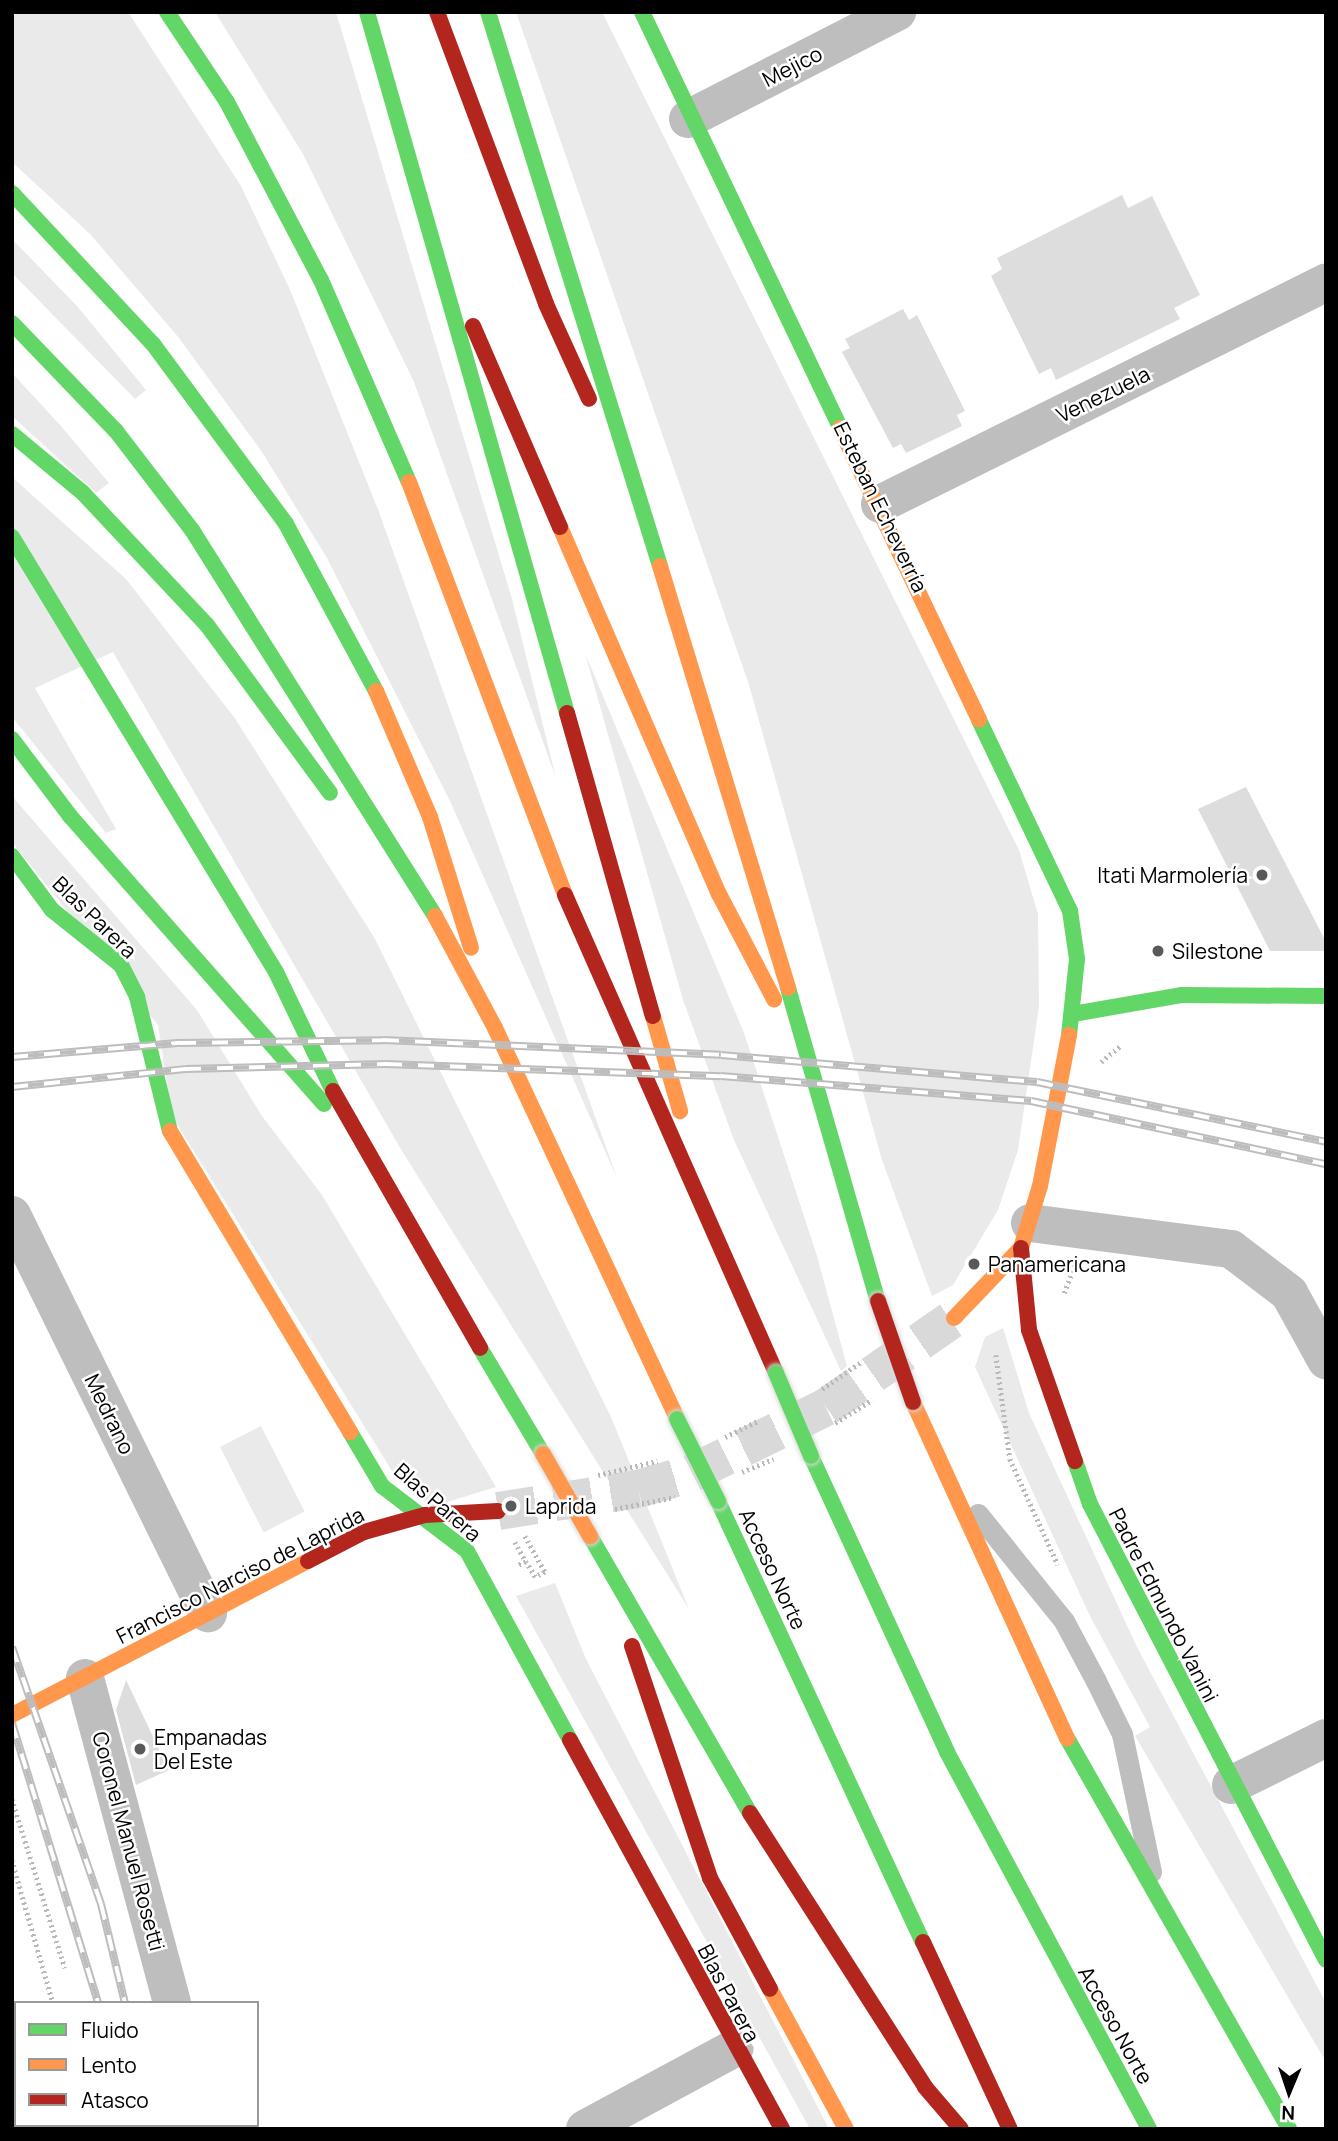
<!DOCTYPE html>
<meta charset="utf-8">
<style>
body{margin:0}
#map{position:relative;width:1338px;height:2141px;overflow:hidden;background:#fff;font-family:Manrope,sans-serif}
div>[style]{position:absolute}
.green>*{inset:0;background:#eaeaea;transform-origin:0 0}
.building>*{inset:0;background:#ddd}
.secondary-tunnel>*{height:38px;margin-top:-19px;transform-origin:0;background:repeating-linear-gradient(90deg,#d9d9d9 0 38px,transparent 0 57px)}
.path>*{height:4.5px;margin-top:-2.25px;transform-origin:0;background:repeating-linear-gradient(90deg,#b8b8b8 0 2px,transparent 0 5.5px)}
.lane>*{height:21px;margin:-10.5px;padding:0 10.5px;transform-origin:10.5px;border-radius:10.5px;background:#bebebe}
.street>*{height:38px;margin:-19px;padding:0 19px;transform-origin:19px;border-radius:19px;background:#bebebe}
.fast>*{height:16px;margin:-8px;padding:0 8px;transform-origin:8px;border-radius:8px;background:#63d668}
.slow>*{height:16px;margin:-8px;padding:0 8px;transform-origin:8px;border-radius:8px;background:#ff974d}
.jam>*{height:16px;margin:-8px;padding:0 8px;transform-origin:8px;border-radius:8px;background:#b3261e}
.rail>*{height:8px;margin-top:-4px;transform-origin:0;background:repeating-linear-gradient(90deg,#fff 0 16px,#bdbdbd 0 32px);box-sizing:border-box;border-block:2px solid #bdbdbd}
.bridges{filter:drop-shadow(0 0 2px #dbdbdb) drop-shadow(0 0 2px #dbdbdb)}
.fast-bridge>*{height:16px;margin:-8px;padding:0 8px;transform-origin:8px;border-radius:8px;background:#63d668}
.slow-bridge>*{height:16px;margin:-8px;padding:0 8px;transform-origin:8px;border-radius:8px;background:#ff974d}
.jam-bridge>*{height:16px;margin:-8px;padding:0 8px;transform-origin:8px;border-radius:8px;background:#b3261e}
.dots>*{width:19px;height:19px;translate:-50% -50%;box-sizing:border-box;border:4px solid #fff;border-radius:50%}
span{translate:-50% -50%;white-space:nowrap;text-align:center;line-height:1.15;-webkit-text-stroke:5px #fff;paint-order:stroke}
.street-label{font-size:21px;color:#000}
.poi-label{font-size:21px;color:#000}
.right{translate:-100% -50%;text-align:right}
.left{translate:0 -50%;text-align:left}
.frame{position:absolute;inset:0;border:14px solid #000;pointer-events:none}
.legend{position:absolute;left:14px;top:2001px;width:245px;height:126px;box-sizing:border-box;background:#fff;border:2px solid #999;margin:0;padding:9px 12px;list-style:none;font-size:21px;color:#000}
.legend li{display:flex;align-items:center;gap:14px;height:35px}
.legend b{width:35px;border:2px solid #999}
.north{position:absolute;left:1254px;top:2057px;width:70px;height:70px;-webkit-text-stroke:5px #fff;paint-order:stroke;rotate:182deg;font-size:19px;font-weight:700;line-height:28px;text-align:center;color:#000}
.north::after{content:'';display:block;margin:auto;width:24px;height:32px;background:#000;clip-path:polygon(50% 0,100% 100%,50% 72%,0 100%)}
</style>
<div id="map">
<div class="green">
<div style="clip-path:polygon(12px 12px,128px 12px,241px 186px,291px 292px,379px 512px,617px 1178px,450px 801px,327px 558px,262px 452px,179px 338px,90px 234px,12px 162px)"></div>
<div style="clip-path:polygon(215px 12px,336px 12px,512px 599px,556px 778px,414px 382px,303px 154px)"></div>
<div style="clip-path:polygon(516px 12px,602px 12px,1019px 850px,1038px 914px,1039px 1006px,1018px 1150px,998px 1210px,953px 1285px,932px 1296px,882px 1160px,749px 685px)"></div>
<div style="clip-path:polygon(12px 239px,77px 306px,146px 390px,135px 399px,12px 273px)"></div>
<div style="clip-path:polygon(12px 373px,61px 426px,109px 483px,96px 493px,12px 416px)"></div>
<div style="clip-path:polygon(12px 477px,126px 579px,234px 717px,374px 937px,611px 1417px,689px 1609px,402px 1151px,113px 652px,35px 688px,116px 829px,106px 833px,12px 717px)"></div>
<div style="clip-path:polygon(585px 653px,744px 1033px,817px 1256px,847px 1366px,841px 1371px,734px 1140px,683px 1000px)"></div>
<div style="clip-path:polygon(12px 796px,197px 1010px,262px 1116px,322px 1195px,496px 1487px,431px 1507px,397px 1479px,172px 1116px,158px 1025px,12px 842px)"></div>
<div style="clip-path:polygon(1003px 1328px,1029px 1413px,1137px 1647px,1326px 2003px,1326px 2062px,1135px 1736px,1150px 1727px,1090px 1616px,975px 1367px,985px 1337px)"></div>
<div style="left:261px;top:1426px;width:96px;height:46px;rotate:63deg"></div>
<div style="clip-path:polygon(555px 1583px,586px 1659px,829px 2129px,810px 2129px,516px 1596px)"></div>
</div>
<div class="building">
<div style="clip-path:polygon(1122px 195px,1128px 208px,1152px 196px,1200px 295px,1174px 308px,1180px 319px,1056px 380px,1051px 368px,1039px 374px,991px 276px,1002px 269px,997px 258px)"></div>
<div style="clip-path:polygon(903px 309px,909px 320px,917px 315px,965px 411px,957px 415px,962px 426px,906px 453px,901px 444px,893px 448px,842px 352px,850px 348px,845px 339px)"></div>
<div style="clip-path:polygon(1246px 787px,1326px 942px,1326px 951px,1270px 951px,1198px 809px)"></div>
<div style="clip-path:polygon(126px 1680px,169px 1770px,136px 1785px,116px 1710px)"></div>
</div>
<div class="secondary-tunnel">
<div style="left:498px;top:1511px;width:142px;rotate:-8.9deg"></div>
<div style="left:638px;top:1489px;width:56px;rotate:-16.5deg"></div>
<div style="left:692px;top:1473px;width:149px;rotate:-26.2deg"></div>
<div style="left:826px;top:1407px;width:156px;rotate:-34.8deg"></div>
</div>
<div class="path">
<div style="left:1101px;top:1062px;width:26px;rotate:-40deg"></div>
<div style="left:1064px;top:1293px;width:30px;rotate:-69deg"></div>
<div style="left:996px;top:1355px;width:105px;rotate:82.3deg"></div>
<div style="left:1010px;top:1459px;width:116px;rotate:65.6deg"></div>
<div style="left:822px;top:1389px;width:47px;rotate:-34.7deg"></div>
<div style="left:835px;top:1423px;width:44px;rotate:-31.9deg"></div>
<div style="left:725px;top:1437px;width:37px;rotate:-26deg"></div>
<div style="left:742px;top:1472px;width:34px;rotate:-23deg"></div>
<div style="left:598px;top:1475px;width:61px;rotate:-13.3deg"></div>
<div style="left:615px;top:1509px;width:61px;rotate:-11.3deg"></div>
<div style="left:525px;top:1536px;width:41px;rotate:60.9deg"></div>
<div style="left:545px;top:1572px;width:11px;rotate:153deg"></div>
<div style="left:535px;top:1577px;width:17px;rotate:-121deg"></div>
<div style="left:515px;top:1542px;width:23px;rotate:61deg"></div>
<div style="left:526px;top:1562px;width:10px;rotate:156deg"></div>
<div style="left:12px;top:1799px;width:177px;rotate:72.6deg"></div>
<div style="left:12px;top:1860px;width:149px;rotate:74deg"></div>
<div style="left:86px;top:2125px;width:4px;rotate:90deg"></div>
</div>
<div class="lane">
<div style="left:978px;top:1514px;width:137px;rotate:51.2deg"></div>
<div style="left:1064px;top:1621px;width:68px;rotate:61.9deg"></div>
<div style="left:1096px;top:1681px;width:59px;rotate:63.9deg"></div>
<div style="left:1122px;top:1734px;width:141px;rotate:78.1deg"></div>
</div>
<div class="street">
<div style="left:688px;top:119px;width:235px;rotate:-27.1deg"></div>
<div style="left:880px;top:504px;width:498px;rotate:-26.4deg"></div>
<div style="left:12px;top:1215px;width:444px;rotate:63.8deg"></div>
<div style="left:1030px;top:1223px;width:203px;rotate:7.4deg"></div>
<div style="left:1231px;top:1249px;width:73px;rotate:37.2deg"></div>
<div style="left:1289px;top:1293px;width:77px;rotate:61.1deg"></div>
<div style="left:85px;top:1678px;width:336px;rotate:75deg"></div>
<div style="left:1231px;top:1785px;width:106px;rotate:-26.3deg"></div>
<div style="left:223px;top:2125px;width:4px;rotate:76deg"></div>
<div style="left:585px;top:2129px;width:170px;rotate:-28.4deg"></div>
</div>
<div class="fast">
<div style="left:167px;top:12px;width:108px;rotate:56.3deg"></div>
<div style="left:227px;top:102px;width:201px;rotate:62.2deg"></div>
<div style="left:321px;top:280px;width:220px;rotate:66.5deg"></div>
<div style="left:367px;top:12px;width:729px;rotate:74.08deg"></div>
<div style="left:488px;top:12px;width:580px;rotate:72.75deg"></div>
<div style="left:642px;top:12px;width:461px;rotate:64.5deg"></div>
<div style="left:12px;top:193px;width:207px;rotate:47deg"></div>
<div style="left:153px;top:344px;width:224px;rotate:53.5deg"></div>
<div style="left:286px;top:524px;width:190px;rotate:61.7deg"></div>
<div style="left:12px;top:323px;width:150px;rotate:46.1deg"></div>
<div style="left:116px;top:431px;width:125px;rotate:52.5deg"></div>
<div style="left:192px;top:530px;width:456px;rotate:57.8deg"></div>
<div style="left:12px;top:434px;width:92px;rotate:39.7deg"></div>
<div style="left:83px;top:493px;width:181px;rotate:46.8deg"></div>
<div style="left:207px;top:625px;width:208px;rotate:53.8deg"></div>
<div style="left:12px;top:537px;width:509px;rotate:58.75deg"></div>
<div style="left:276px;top:972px;width:132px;rotate:64.4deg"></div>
<div style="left:979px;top:720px;width:212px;rotate:64.5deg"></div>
<div style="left:1070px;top:911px;width:49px;rotate:81.7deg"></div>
<div style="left:1077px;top:959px;width:76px;rotate:96deg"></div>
<div style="left:12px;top:739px;width:96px;rotate:53deg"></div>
<div style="left:70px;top:816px;width:384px;rotate:48.6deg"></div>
<div style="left:12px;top:856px;width:67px;rotate:53.5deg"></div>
<div style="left:52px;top:910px;width:88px;rotate:38.6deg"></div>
<div style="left:121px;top:965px;width:36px;rotate:63deg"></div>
<div style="left:137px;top:997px;width:138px;rotate:76.2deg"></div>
<div style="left:788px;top:988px;width:326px;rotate:74deg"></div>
<div style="left:1073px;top:1014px;width:111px;rotate:-9.9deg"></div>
<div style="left:1182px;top:995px;width:144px;rotate:0.4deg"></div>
<div style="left:480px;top:1348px;width:123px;rotate:59.3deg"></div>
<div style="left:350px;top:1432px;width:63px;rotate:59.3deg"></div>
<div style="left:382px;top:1486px;width:107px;rotate:37.4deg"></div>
<div style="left:467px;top:1551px;width:215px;rotate:61.4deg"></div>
<div style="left:811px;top:1456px;width:326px;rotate:65.3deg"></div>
<div style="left:947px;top:1752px;width:428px;rotate:61.8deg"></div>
<div style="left:1075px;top:1461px;width:46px;rotate:70.8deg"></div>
<div style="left:1090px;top:1504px;width:513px;rotate:62.64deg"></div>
<div style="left:718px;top:1501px;width:486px;rotate:65.1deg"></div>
<div style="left:590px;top:1536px;width:320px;rotate:60deg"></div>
<div style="left:1067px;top:1738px;width:450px;rotate:60.4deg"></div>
</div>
<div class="slow">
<div style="left:840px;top:428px;width:323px;rotate:64.5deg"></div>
<div style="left:409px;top:482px;width:441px;rotate:69.3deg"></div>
<div style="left:560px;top:527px;width:400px;rotate:66.6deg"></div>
<div style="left:719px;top:894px;width:119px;rotate:62.4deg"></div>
<div style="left:660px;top:566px;width:441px;rotate:73.1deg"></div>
<div style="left:376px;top:691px;width:137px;rotate:66.8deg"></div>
<div style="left:430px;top:817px;width:137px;rotate:72.6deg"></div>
<div style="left:435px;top:916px;width:127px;rotate:61.8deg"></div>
<div style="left:495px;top:1028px;width:431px;rotate:65deg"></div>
<div style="left:653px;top:1016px;width:99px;rotate:74.1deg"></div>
<div style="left:170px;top:1131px;width:351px;rotate:59.1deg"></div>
<div style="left:954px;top:1318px;width:97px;rotate:-46.3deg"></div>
<div style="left:1021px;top:1248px;width:65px;rotate:-73deg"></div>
<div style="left:1040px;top:1186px;width:154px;rotate:-79.1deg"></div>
<div style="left:913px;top:1402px;width:370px;rotate:65.4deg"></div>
<div style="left:12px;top:1715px;width:334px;rotate:-27.5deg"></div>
<div style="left:770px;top:1989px;width:159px;rotate:61.5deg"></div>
</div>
<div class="jam">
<div style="left:437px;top:12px;width:312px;rotate:69.5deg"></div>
<div style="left:546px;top:304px;width:104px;rotate:65.6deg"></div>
<div style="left:473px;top:326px;width:219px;rotate:66.6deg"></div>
<div style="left:567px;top:713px;width:315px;rotate:74.2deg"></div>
<div style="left:565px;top:895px;width:522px;rotate:66.18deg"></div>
<div style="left:333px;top:1091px;width:296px;rotate:60.2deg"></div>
<div style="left:1021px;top:1248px;width:82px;rotate:84.4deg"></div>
<div style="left:1029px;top:1330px;width:139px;rotate:70.7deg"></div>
<div style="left:308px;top:1561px;width:63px;rotate:-27.4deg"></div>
<div style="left:364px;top:1532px;width:63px;rotate:-15.6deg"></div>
<div style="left:425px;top:1515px;width:73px;rotate:-3.1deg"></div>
<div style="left:632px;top:1646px;width:245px;rotate:71.4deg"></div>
<div style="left:710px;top:1878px;width:126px;rotate:61.6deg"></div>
<div style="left:570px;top:1740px;width:443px;rotate:61.4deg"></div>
<div style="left:750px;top:1813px;width:325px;rotate:57.4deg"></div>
<div style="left:925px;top:2087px;width:55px;rotate:49.4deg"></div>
<div style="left:923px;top:1942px;width:206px;rotate:65.1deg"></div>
</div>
<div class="rail">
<div style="left:12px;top:1057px;width:169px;rotate:-4.8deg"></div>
<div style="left:180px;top:1043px;width:203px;rotate:-0.8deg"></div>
<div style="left:383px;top:1040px;width:338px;rotate:2.5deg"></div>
<div style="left:721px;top:1055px;width:317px;rotate:4.9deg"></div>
<div style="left:1037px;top:1082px;width:295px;rotate:11.7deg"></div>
<div style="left:12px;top:1087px;width:174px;rotate:-5.9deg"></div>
<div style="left:185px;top:1069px;width:201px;rotate:-1.4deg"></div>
<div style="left:386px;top:1064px;width:335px;rotate:2.1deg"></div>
<div style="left:721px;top:1076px;width:311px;rotate:4.6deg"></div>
<div style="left:1031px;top:1101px;width:302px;rotate:12.1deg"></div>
<div style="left:12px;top:1647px;width:272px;rotate:70.9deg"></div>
<div style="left:101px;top:1904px;width:102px;rotate:76.4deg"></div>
<div style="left:12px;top:1723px;width:293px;rotate:72.9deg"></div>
<div style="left:125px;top:2125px;width:4px;rotate:76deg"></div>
<div style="left:151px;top:2125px;width:4px;rotate:76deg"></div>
</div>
<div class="bridges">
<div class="fast-bridge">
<div style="left:776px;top:1373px;width:90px;rotate:67.1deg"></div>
<div style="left:677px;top:1419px;width:92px;rotate:63.4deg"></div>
</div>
<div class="slow-bridge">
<div style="left:543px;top:1454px;width:95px;rotate:60.2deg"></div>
</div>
<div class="jam-bridge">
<div style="left:878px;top:1301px;width:107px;rotate:70.9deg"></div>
</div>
</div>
<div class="dots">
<div style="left:1262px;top:875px;background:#595959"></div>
<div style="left:1158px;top:951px;background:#595959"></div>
<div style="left:974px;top:1264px;background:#595959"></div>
<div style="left:511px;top:1506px;background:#595959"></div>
<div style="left:140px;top:1749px;background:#595959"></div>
</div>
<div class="street-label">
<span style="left:792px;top:66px;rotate:-27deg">Mejico</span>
<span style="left:1103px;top:394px;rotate:-26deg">Venezuela</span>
<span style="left:881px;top:507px;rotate:64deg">Esteban Echeverría</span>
<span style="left:95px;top:917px;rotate:44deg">Blas Parera</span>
<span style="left:110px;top:1414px;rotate:64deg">Medrano</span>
<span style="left:438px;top:1502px;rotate:41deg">Blas Parera</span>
<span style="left:773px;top:1569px;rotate:65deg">Acceso Norte</span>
<span style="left:240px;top:1575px;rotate:-27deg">Francisco Narciso de Laprida</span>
<span style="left:1164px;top:1605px;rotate:63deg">Padre Edmundo Vanini</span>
<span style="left:129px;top:1841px;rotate:75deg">Coronel Manuel Rosetti</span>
<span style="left:729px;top:1993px;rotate:62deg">Blas Parera</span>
<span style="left:1116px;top:2025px;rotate:61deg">Acceso Norte</span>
</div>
<div class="poi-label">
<span class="right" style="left:1248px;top:875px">Itati Marmolería</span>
<span class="left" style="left:1172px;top:951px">Silestone</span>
<span class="left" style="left:988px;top:1264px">Panamericana</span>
<span class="left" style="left:525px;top:1506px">Laprida</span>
<span class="left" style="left:154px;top:1749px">Empanadas<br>Del Este</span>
</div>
<div class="frame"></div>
<ul class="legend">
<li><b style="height:9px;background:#63d668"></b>Fluido</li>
<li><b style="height:9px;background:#ff974d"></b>Lento</li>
<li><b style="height:9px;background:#b3261e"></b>Atasco</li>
</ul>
<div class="north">N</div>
</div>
